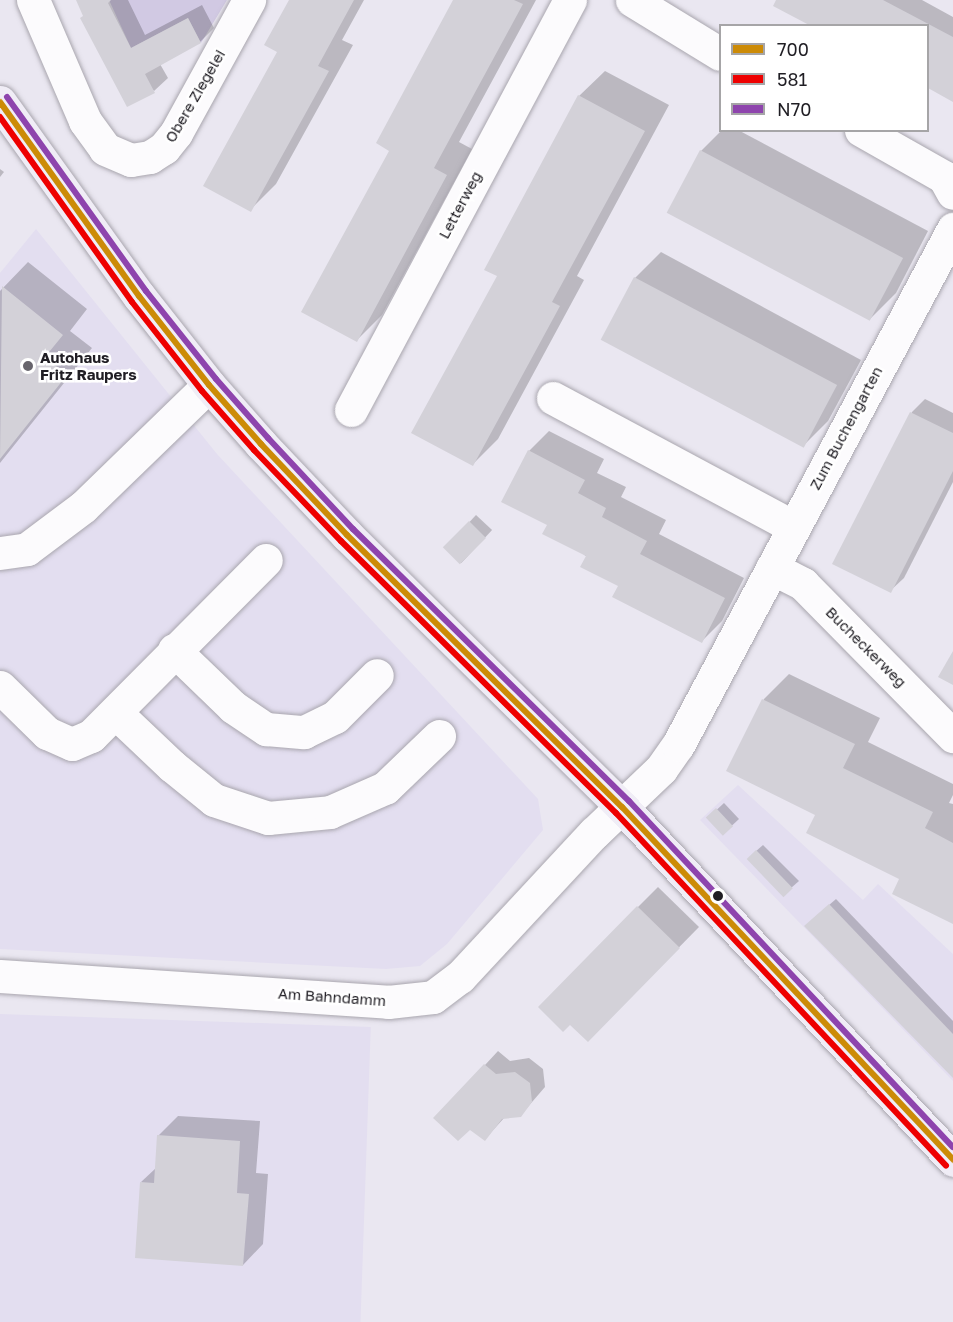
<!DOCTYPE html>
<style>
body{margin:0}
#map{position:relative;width:953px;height:1322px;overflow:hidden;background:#eae7f1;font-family:"Golos Text",sans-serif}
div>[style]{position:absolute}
.built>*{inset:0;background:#e3def0;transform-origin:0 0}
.green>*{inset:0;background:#d1c9e3}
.shadow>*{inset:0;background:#0003;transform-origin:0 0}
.building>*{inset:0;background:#d3d1d8;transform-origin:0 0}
.roads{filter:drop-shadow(0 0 2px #a9a6ae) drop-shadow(0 0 2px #a9a6ae)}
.minor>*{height:33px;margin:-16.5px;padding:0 16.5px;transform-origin:16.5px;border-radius:16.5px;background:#fcfbfd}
.major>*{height:33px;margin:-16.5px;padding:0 16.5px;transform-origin:16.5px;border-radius:16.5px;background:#f0edf6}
.bus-1>*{height:6px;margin:-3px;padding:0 3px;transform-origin:3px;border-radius:3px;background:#cc8b07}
.bus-2>*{height:6px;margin:-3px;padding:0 3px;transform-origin:3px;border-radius:3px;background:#e00}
.bus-3>*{height:6px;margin:-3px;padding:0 3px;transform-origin:3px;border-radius:3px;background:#8e44ad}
.dots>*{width:16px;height:16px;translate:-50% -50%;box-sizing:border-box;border:3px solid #fff;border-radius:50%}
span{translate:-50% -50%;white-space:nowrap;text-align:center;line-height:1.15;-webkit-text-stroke:5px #fff;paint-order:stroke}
.street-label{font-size:15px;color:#201e24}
.poi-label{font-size:15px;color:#201e24;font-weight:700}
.left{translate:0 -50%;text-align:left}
.legend{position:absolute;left:719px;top:24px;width:210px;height:108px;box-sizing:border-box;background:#fff;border:2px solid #a6a5a7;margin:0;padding:8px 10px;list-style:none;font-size:18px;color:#201e24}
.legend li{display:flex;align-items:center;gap:12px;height:30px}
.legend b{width:30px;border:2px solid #a6a5a7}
</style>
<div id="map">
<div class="built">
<div style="clip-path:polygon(36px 229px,217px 454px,538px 799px,543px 830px,447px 944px,420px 966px,386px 969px,0 949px,0 273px)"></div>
<div style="clip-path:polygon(738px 785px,863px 900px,878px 884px,953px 954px,953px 1081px,700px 820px)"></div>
<div style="left:0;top:1014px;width:371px;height:308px;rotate:2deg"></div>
</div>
<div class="green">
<div style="clip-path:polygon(109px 0,227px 0,201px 43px,188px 18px,131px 48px)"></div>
</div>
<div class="shadow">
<div style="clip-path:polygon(77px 0,128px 0,145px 35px,202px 5px,214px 28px,200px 42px,160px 64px,168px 78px,154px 91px,85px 15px)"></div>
<div style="clip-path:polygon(291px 0,364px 0,342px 40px,353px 45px,276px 184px,250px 210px)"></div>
<div style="clip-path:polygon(455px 0,536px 0,459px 142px,472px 149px,382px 315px,357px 340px,391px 150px)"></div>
<div style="clip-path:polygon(778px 0,922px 0,953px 17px,953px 100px,928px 86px,928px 26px)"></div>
<div style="clip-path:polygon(605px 71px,669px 105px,577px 276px,584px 280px,498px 439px,473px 464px,499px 276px,579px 96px)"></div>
<div style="clip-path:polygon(722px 130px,738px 130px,928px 231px,896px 293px,870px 319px,669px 213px,701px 151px)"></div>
<div style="clip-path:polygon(0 169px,4px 172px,0 177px)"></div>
<div style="clip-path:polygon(661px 252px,861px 360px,828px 421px,803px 446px,635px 278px)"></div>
<div style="clip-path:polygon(28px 262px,87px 309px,70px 331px,92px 348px,0 463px,0 291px)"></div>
<div style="clip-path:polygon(925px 399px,953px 413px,953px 482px,904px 578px,890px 591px,834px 563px,912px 412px)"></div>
<div style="clip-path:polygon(549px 431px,604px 459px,597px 473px,626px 487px,621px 497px,666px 520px,659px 534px,744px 578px,722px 621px,702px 641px,620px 586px,549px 524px,529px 451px)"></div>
<div style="left:476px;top:515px;width:22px;height:45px;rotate:43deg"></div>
<div style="clip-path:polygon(789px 674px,880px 718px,868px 742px,953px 784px,953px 795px,949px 803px,953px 804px,953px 923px,901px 878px,817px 815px,728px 771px,764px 699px)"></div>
<div style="left:724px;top:803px;width:22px;height:22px;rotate:47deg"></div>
<div style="clip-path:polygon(763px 845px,799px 881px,783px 895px,755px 852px)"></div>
<div style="clip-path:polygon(658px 887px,699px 927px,588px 1040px,638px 907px)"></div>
<div style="clip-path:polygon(836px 899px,953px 1021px,953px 1076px,813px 919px)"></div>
<div style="clip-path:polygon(498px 1051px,510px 1061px,529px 1058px,543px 1069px,545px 1087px,520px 1116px,505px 1117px,485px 1139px,485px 1065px)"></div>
<div style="clip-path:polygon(178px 1116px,260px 1121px,256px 1173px,268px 1174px,263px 1244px,243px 1265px,141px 1182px,156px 1168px,158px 1136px)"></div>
</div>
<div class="building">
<div style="clip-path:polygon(76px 0,111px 0,108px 3px,131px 48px,188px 18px,201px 43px,145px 74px,155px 93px,127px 107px,80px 18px,83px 16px)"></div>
<div style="clip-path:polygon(289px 0,354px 0,318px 66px,329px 71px,251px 212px,203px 186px,277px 52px,264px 45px)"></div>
<div style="clip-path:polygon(453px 0,514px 0,523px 4px,434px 168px,447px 175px,357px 342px,301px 312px,389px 151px,376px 143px)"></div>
<div style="clip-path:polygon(776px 0,883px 0,953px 37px,953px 102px,928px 88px,928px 26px,811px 26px,773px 6px)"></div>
<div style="clip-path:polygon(578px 95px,645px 131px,552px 302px,560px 306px,473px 466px,411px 433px,497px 276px,484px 270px)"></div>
<div style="left:700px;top:150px;width:230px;height:71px;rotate:28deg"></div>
<div style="left:634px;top:277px;width:230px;height:71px;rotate:28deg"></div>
<div style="clip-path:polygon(2px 286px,63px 335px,45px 357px,67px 375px,0 459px)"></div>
<div style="clip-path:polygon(910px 412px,953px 433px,953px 471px,891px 593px,832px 564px)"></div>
<div style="clip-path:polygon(528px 450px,585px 480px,578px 493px,606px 508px,602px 517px,647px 541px,640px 554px,725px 598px,702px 643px,612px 597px,618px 586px,580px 567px,586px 556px,542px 534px,547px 525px,501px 502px)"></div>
<div style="left:469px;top:521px;width:24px;height:37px;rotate:45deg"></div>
<div style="clip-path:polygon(953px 651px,953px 685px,938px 677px)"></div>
<div style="clip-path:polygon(762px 699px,855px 744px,843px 768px,933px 812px,925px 828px,953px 843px,953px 924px,892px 894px,899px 879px,806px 833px,815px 815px,726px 771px)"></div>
<div style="left:716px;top:808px;width:25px;height:14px;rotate:47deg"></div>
<div style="left:756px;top:850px;width:53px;height:13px;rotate:46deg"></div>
<div style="clip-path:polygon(829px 904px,953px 1034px,953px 1078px,804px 926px)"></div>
<div style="clip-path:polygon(637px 906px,680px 948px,588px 1042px,570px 1025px,563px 1032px,538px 1007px)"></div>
<div style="clip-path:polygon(484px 1064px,496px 1074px,515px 1072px,530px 1083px,532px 1102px,521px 1117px,502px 1119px,485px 1141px,470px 1130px,458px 1141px,433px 1118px)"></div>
<div style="clip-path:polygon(157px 1135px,240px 1141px,237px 1193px,249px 1194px,243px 1266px,135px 1258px,140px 1182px,154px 1183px)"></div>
</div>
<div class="roads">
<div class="minor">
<div style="left:33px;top:0;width:132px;rotate:66.7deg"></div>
<div style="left:85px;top:121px;width:34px;rotate:54deg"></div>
<div style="left:105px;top:149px;width:28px;rotate:23deg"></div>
<div style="left:131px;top:160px;width:19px;rotate:-9deg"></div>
<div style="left:150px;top:157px;width:17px;rotate:-33deg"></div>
<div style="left:164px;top:148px;width:19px;rotate:-51deg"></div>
<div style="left:176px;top:133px;width:152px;rotate:-61.2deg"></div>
<div style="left:632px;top:0;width:103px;rotate:31.5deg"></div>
<div style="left:861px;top:130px;width:95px;rotate:29.5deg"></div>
<div style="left:944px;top:177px;width:18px;rotate:61deg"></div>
<div style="left:553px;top:398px;width:273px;rotate:28.2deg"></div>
<div style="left:351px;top:410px;width:465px;rotate:-61.9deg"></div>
<div style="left:0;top:553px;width:27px;rotate:-8deg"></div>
<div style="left:27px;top:549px;width:70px;rotate:-36.9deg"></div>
<div style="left:83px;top:507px;width:175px;rotate:-44.1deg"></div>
<div style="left:772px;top:568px;width:35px;rotate:27deg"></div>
<div style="left:803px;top:584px;width:214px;rotate:45.4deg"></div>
<div style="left:174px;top:650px;width:82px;rotate:44deg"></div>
<div style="left:233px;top:707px;width:40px;rotate:34deg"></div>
<div style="left:266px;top:729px;width:38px;rotate:5deg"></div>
<div style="left:304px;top:732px;width:34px;rotate:-26deg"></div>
<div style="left:335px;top:717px;width:59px;rotate:-45deg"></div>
<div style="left:0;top:687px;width:66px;rotate:44.4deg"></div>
<div style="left:47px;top:733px;width:27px;rotate:24deg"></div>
<div style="left:72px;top:744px;width:21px;rotate:-23deg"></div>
<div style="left:91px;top:736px;width:248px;rotate:-45.2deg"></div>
<div style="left:116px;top:713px;width:77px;rotate:43.4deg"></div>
<div style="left:172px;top:766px;width:54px;rotate:39deg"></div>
<div style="left:214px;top:800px;width:57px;rotate:18.4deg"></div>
<div style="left:268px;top:818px;width:62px;rotate:-5.5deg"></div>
<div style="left:330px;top:812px;width:60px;rotate:-23.6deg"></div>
<div style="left:385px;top:788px;width:75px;rotate:-43.9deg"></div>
<div style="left:0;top:976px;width:389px;rotate:3.8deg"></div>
<div style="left:388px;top:1002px;width:45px;rotate:-6.3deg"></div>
<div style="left:433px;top:997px;width:34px;rotate:-37deg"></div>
<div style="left:460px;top:977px;width:197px;rotate:-47.1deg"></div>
<div style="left:594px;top:833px;width:93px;rotate:-43.7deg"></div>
<div style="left:661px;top:769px;width:29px;rotate:-55deg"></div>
<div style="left:678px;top:745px;width:585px;rotate:-61.94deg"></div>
</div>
<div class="major">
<div style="left:0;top:102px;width:239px;rotate:54.4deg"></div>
<div style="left:139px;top:296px;width:113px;rotate:51.8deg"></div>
<div style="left:209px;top:385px;width:79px;rotate:48.6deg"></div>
<div style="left:261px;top:444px;width:125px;rotate:46.6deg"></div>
<div style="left:347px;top:535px;width:387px;rotate:44.7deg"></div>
<div style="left:622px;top:807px;width:484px;rotate:46.8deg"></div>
</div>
</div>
<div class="bus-1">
<div style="left:0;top:102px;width:239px;rotate:54.4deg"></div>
<div style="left:139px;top:296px;width:113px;rotate:51.8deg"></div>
<div style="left:209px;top:385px;width:79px;rotate:48.6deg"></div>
<div style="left:261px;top:444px;width:125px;rotate:46.6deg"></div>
<div style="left:347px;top:535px;width:387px;rotate:44.7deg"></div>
<div style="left:622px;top:807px;width:484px;rotate:46.8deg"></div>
</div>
<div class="bus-2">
<div style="left:0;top:117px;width:227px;rotate:54.5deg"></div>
<div style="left:132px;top:302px;width:113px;rotate:51.8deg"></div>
<div style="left:202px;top:391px;width:79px;rotate:48.6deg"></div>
<div style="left:254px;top:450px;width:126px;rotate:46.3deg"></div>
<div style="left:341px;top:541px;width:387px;rotate:44.7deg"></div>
<div style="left:616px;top:813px;width:483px;rotate:46.9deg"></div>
</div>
<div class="bus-3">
<div style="left:7px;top:97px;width:239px;rotate:54.4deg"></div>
<div style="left:146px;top:291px;width:112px;rotate:51.5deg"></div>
<div style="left:216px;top:379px;width:79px;rotate:48.6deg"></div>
<div style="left:268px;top:438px;width:125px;rotate:47deg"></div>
<div style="left:353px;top:529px;width:388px;rotate:44.6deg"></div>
<div style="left:629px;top:801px;width:474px;rotate:46.9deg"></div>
</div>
<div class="dots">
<div style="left:28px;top:366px;background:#67646c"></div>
<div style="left:718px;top:896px;background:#201e24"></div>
</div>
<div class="street-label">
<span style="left:195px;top:96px;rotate:-60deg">Obere Ziegelei</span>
<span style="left:460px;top:205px;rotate:-62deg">Letterweg</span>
<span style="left:846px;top:428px;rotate:-62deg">Zum Buchengarten</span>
<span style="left:866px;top:647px;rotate:45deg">Bucheckerweg</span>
<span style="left:332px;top:997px;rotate:4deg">Am Bahndamm</span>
</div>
<div class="poi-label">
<span class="left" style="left:40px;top:366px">Autohaus<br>Fritz Raupers</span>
</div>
<ul class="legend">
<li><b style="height:8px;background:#cc8b07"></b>700</li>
<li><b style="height:8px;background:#e00"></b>581</li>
<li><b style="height:8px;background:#8e44ad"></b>N70</li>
</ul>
</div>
